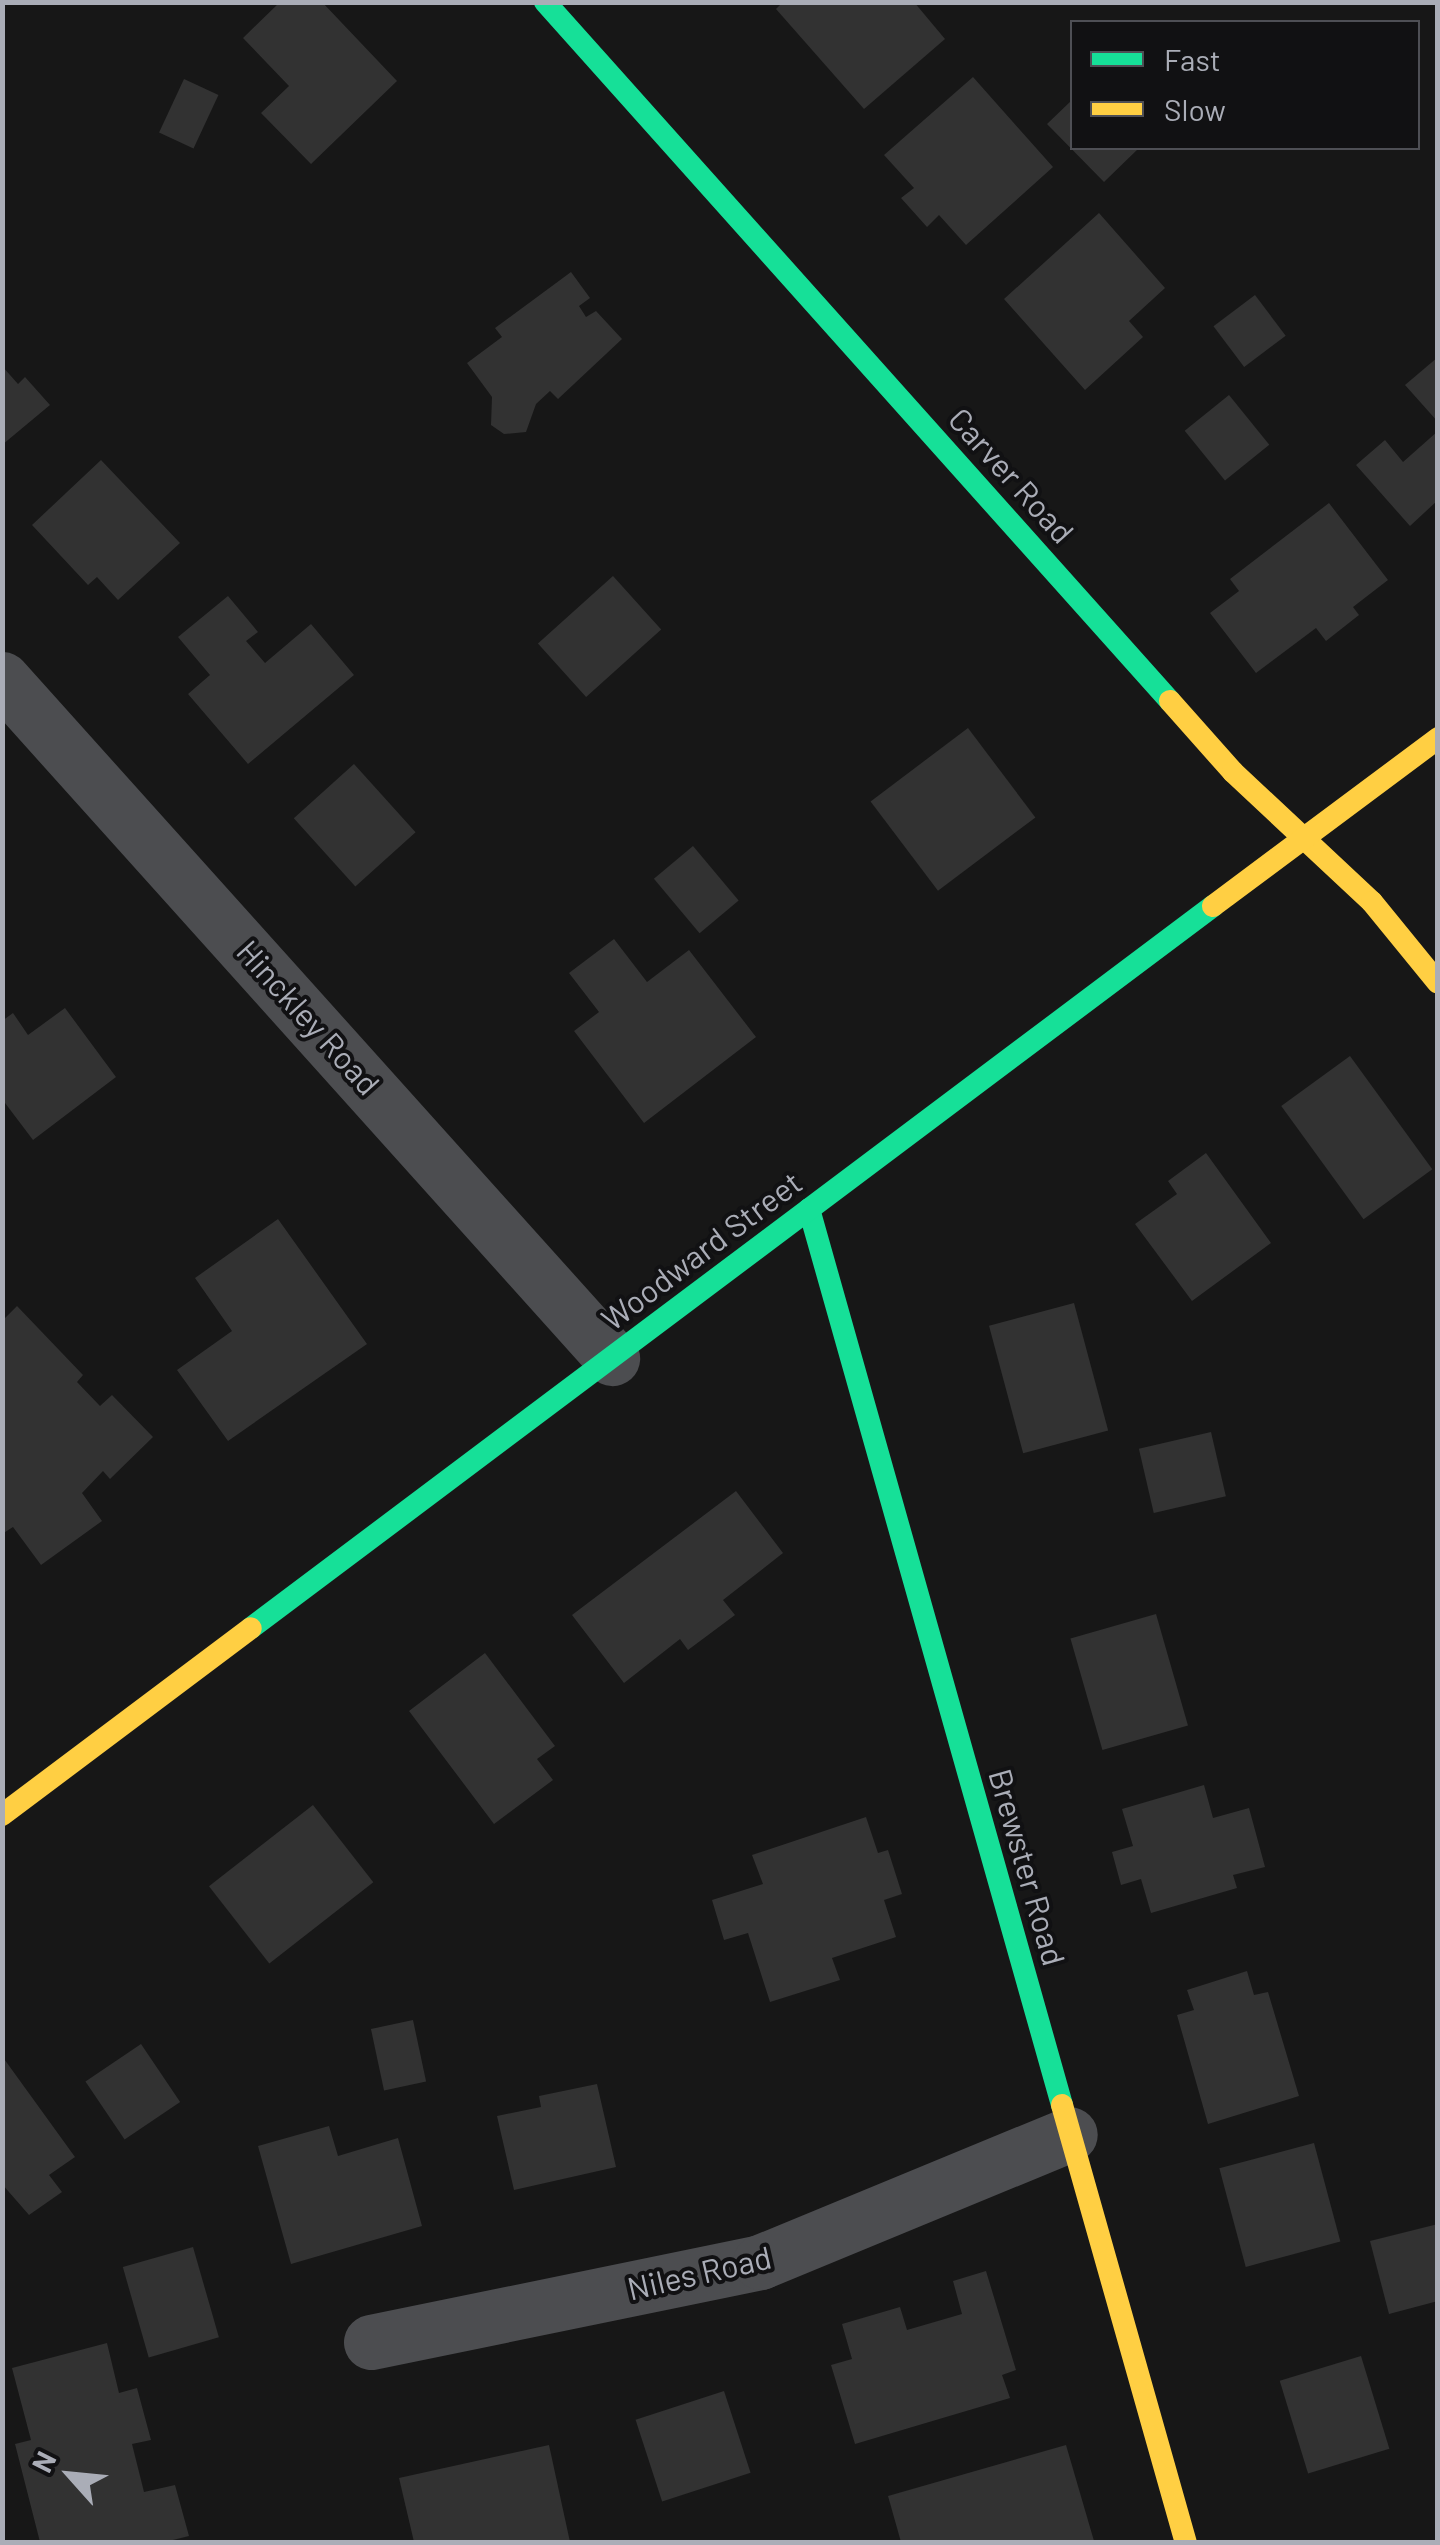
<!DOCTYPE html>
<style>
body{margin:0}
#map{position:relative;width:1440px;height:2545px;overflow:hidden;background:#171717;font-family:Barlow,sans-serif}
div>[style]{position:absolute}
.building>*{inset:0;background:#323232;transform-origin:0 0}
.street>*{height:55px;margin:-27.5px;padding:0 27.5px;transform-origin:27.5px;border-radius:27.5px;background:#4c4d50}
.fast>*{height:22px;margin:-11px;padding:0 11px;transform-origin:11px;border-radius:11px;background:#16e098}
.slow>*{height:22px;margin:-11px;padding:0 11px;transform-origin:11px;border-radius:11px;background:#ffcf43}
span{translate:-50% -50%;white-space:nowrap;text-align:center;line-height:1.15;-webkit-text-stroke:8px #111113;paint-order:stroke}
.street-label{font-size:32px;color:#aaadb7}
.frame{position:absolute;inset:0;border:5px solid #aaadb7;pointer-events:none}
.legend{position:absolute;left:1070px;top:20px;width:350px;height:130px;box-sizing:border-box;background:#111113;border:2px solid #4e4f55;margin:0;padding:12px 18px;list-style:none;font-size:30px;color:#aaadb7}
.legend li{display:flex;align-items:center;gap:20px;height:50px}
.legend b{width:50px;border:2px solid #4e4f55}
.north{position:absolute;left:20px;top:2425px;width:100px;height:100px;-webkit-text-stroke:8px #111113;paint-order:stroke;rotate:297deg;font-size:28px;font-weight:700;line-height:40px;text-align:center;color:#aaadb7}
.north::after{content:'';display:block;margin:auto;width:35px;height:45px;background:#aaadb7;clip-path:polygon(50% 0,100% 100%,50% 72%,0 100%)}
</style>
<div id="map">
<div class="building">
<div style="clip-path:polygon(280px 2px,322px 2px,397px 81px,311px 164px,261px 113px,289px 86px,243px 38px)"></div>
<div style="clip-path:polygon(783px 2px,914px 2px,945px 39px,864px 109px,776px 9px)"></div>
<div style="clip-path:polygon(973px 77px,1053px 167px,966px 245px,939px 215px,927px 227px,901px 198px,914px 188px,884px 155px)"></div>
<div style="left:184px;top:79px;width:38px;height:59px;rotate:25deg"></div>
<div style="clip-path:polygon(1072px 100px,1072px 148px,1139px 148px,1104px 182px,1047px 124px)"></div>
<div style="clip-path:polygon(1099px 213px,1165px 288px,1129px 321px,1143px 337px,1085px 390px,1004px 299px)"></div>
<div style="clip-path:polygon(571px 272px,590px 298px,579px 306px,586px 317px,596px 311px,622px 339px,558px 399px,550px 391px,536px 404px,526px 432px,504px 434px,491px 425px,492px 397px,467px 363px,502px 337px,495px 328px)"></div>
<div style="left:1255px;top:295px;width:51px;height:52px;rotate:53deg"></div>
<div style="clip-path:polygon(1438px 357px,1438px 422px,1405px 385px)"></div>
<div style="clip-path:polygon(2px 366px,18px 384px,25px 377px,50px 405px,2px 445px)"></div>
<div style="left:1229px;top:395px;width:64px;height:57px;rotate:51deg"></div>
<div style="clip-path:polygon(1438px 431px,1438px 500px,1410px 526px,1356px 465px,1385px 440px,1403px 462px)"></div>
<div style="clip-path:polygon(101px 460px,180px 543px,118px 600px,97px 577px,88px 585px,32px 525px)"></div>
<div style="clip-path:polygon(1329px 503px,1388px 580px,1353px 607px,1359px 615px,1326px 641px,1316px 628px,1256px 673px,1210px 613px,1239px 591px,1230px 579px)"></div>
<div style="left:613px;top:576px;width:72px;height:101px;rotate:48deg"></div>
<div style="clip-path:polygon(228px 596px,258px 632px,246px 641px,265px 663px,311px 624px,354px 675px,248px 764px,188px 694px,210px 675px,178px 637px)"></div>
<div style="left:968px;top:728px;width:112px;height:122px;rotate:53deg"></div>
<div style="left:354px;top:764px;width:92px;height:81px;rotate:48deg"></div>
<div style="left:693px;top:846px;width:71px;height:51px;rotate:50deg"></div>
<div style="clip-path:polygon(614px 939px,647px 982px,689px 950px,756px 1037px,644px 1123px,574px 1031px,599px 1012px,569px 973px)"></div>
<div style="clip-path:polygon(65px 1008px,116px 1077px,33px 1140px,2px 1099px,2px 1021px,13px 1013px,28px 1035px)"></div>
<div style="left:1350px;top:1056px;width:140px;height:85px;rotate:54deg"></div>
<div style="clip-path:polygon(1206px 1153px,1271px 1243px,1192px 1301px,1135px 1224px,1177px 1194px,1168px 1181px)"></div>
<div style="clip-path:polygon(278px 1219px,367px 1344px,228px 1441px,177px 1370px,232px 1331px,195px 1278px)"></div>
<div style="left:1074px;top:1303px;width:132px;height:88px;rotate:75deg"></div>
<div style="clip-path:polygon(17px 1306px,83px 1375px,77px 1382px,100px 1406px,112px 1395px,153px 1437px,110px 1479px,103px 1471px,82px 1493px,102px 1521px,41px 1565px,13px 1527px,2px 1534px,2px 1321px)"></div>
<div style="left:1211px;top:1432px;width:66px;height:74px;rotate:77deg"></div>
<div style="clip-path:polygon(736px 1491px,783px 1553px,723px 1600px,735px 1615px,688px 1650px,680px 1639px,624px 1683px,572px 1615px)"></div>
<div style="left:1156px;top:1614px;width:116px;height:89px;rotate:74deg"></div>
<div style="clip-path:polygon(485px 1653px,555px 1746px,537px 1759px,553px 1780px,494px 1824px,409px 1711px)"></div>
<div style="clip-path:polygon(1204px 1785px,1213px 1818px,1249px 1808px,1265px 1867px,1233px 1875px,1237px 1888px,1151px 1913px,1141px 1879px,1121px 1885px,1112px 1852px,1133px 1846px,1122px 1809px)"></div>
<div style="left:313px;top:1805px;width:98px;height:132px;rotate:52deg"></div>
<div style="clip-path:polygon(866px 1817px,878px 1853px,888px 1850px,902px 1894px,884px 1900px,896px 1937px,832px 1958px,840px 1980px,770px 2002px,748px 1933px,724px 1940px,712px 1900px,763px 1884px,752px 1855px)"></div>
<div style="clip-path:polygon(1247px 1971px,1254px 1995px,1268px 1992px,1299px 2096px,1208px 2124px,1177px 2015px,1194px 2010px,1187px 1990px)"></div>
<div style="left:413px;top:2020px;width:63px;height:43px;rotate:78deg"></div>
<div style="left:141px;top:2044px;width:70px;height:67px;rotate:56deg"></div>
<div style="clip-path:polygon(2px 2056px,75px 2157px,49px 2175px,62px 2192px,29px 2215px,2px 2184px)"></div>
<div style="clip-path:polygon(597px 2084px,616px 2167px,514px 2190px,497px 2116px,541px 2107px,539px 2096px)"></div>
<div style="clip-path:polygon(329px 2126px,338px 2156px,398px 2138px,422px 2226px,291px 2264px,258px 2146px)"></div>
<div style="left:1314px;top:2143px;width:102px;height:98px;rotate:75deg"></div>
<div style="clip-path:polygon(1438px 2224px,1438px 2301px,1389px 2314px,1370px 2241px)"></div>
<div style="left:193px;top:2247px;width:94px;height:73px;rotate:74deg"></div>
<div style="clip-path:polygon(986px 2271px,1016px 2370px,1002px 2375px,1010px 2398px,855px 2444px,831px 2365px,852px 2359px,842px 2324px,900px 2307px,907px 2330px,962px 2314px,953px 2281px)"></div>
<div style="clip-path:polygon(107px 2343px,119px 2393px,137px 2388px,151px 2440px,132px 2444px,144px 2492px,175px 2485px,189px 2536px,165px 2542px,40px 2542px,15px 2444px,31px 2440px,12px 2368px)"></div>
<div style="left:1361px;top:2356px;width:97px;height:85px;rotate:73deg"></div>
<div style="left:724px;top:2391px;width:86px;height:93px;rotate:72deg"></div>
<div style="clip-path:polygon(549px 2445px,570px 2542px,414px 2542px,399px 2478px)"></div>
<div style="clip-path:polygon(1066px 2445px,1094px 2541px,901px 2542px,888px 2496px)"></div>
</div>
<div class="street">
<div style="left:2px;top:679px;width:913px;rotate:48.06deg"></div>
<div style="left:371px;top:2342px;width:397px;rotate:-11.6deg"></div>
<div style="left:760px;top:2262px;width:335px;rotate:-22.4deg"></div>
</div>
<div class="fast">
<div style="left:545px;top:2px;width:938px;rotate:48.2deg"></div>
<div style="left:809px;top:1209px;width:931px;rotate:74.23deg"></div>
<div style="left:251px;top:1628px;width:1203px;rotate:-36.89deg"></div>
</div>
<div class="slow">
<div style="left:1170px;top:701px;width:95px;rotate:48.4deg"></div>
<div style="left:1233px;top:772px;width:190px;rotate:43.1deg"></div>
<div style="left:1372px;top:902px;width:104px;rotate:50.8deg"></div>
<div style="left:1213px;top:906px;width:281px;rotate:-36.7deg"></div>
<div style="left:2px;top:1815px;width:311px;rotate:-36.9deg"></div>
<div style="left:1062px;top:2105px;width:454px;rotate:74.2deg"></div>
</div>
<div class="street-label">
<span style="left:1012px;top:475px;rotate:48deg">Carver Road</span>
<span style="left:309px;top:1017px;rotate:48deg">Hinckley Road</span>
<span style="left:701px;top:1250px;rotate:-37deg">Woodward Street</span>
<span style="left:1028px;top:1867px;rotate:74deg">Brewster Road</span>
<span style="left:699px;top:2272px;rotate:-13deg">Niles Road</span>
</div>
<div class="frame"></div>
<ul class="legend">
<li><b style="height:12px;background:#16e098"></b>Fast</li>
<li><b style="height:12px;background:#ffcf43"></b>Slow</li>
</ul>
<div class="north">N</div>
</div>
